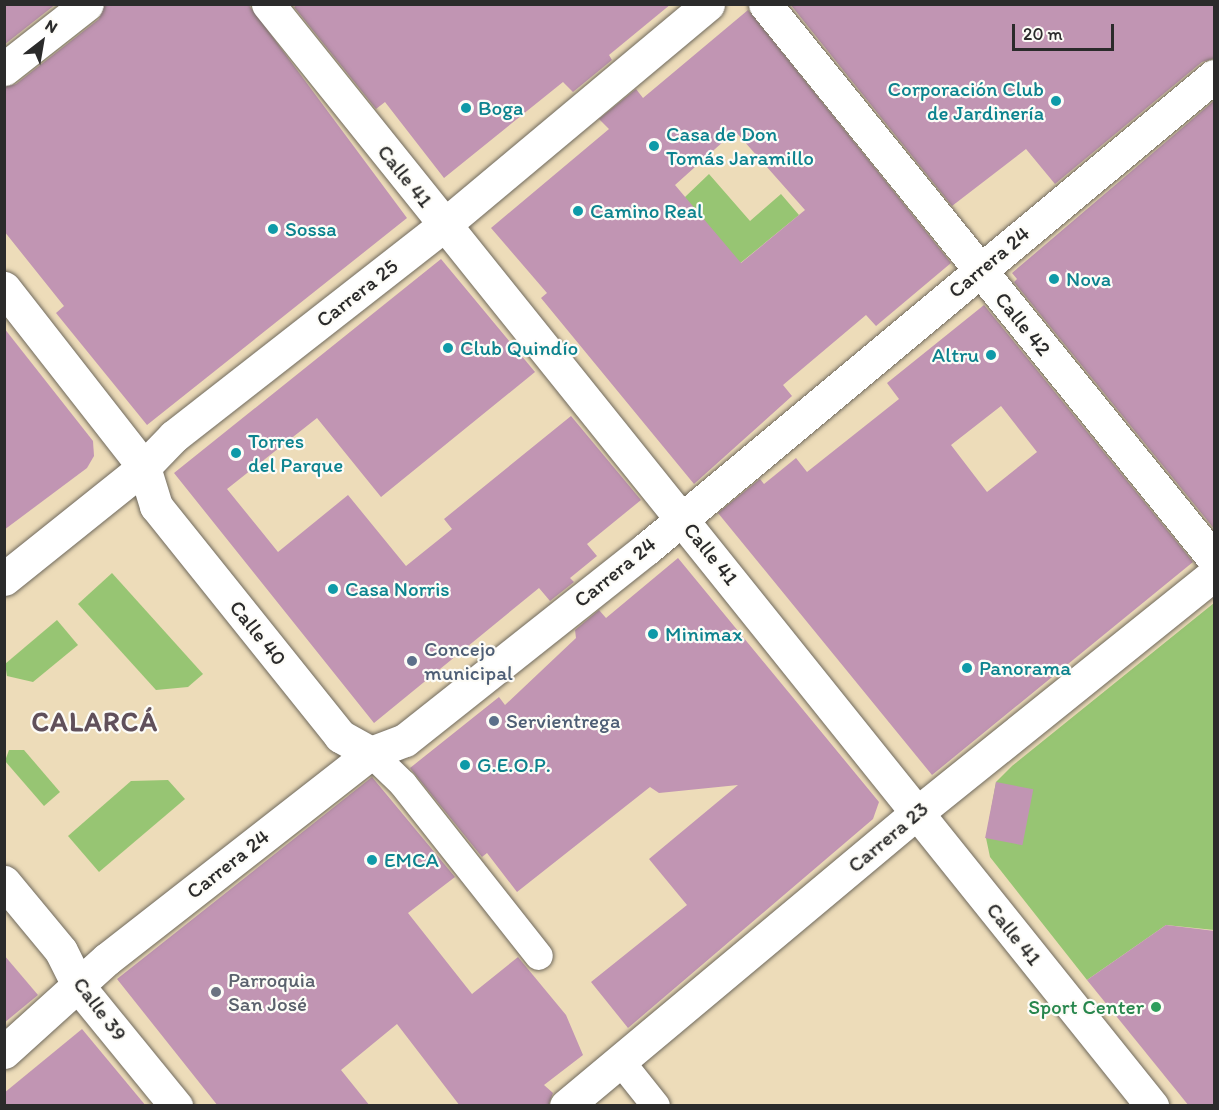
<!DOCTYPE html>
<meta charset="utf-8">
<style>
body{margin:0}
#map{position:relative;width:1219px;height:1110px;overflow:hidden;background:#eddcb9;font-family:Itim,sans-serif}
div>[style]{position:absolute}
.green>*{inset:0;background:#97c573}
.building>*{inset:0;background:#c195b3;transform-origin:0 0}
.roads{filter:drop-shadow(0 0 2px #6f695d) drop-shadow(0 0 2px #6f695d)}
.pedestrian>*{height:28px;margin:-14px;padding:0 14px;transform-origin:14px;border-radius:14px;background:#fff}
.minor>*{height:33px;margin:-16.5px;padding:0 16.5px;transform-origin:16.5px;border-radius:16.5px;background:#fff}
.tertiary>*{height:33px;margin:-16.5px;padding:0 16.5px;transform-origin:16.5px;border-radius:16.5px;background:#fff}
.secondary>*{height:33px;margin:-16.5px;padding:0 16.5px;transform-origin:16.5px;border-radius:16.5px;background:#fff}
.dots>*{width:16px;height:16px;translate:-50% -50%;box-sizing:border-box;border:3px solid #fdfcf7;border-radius:50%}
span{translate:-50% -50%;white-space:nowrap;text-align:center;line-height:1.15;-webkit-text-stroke:4.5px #fdfcf7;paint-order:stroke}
.culture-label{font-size:21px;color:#0d838f}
.right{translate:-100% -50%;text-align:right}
.left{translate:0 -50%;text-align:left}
.street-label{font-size:21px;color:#2b2b2b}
.service-label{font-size:21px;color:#4e5e75}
.worship-label{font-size:21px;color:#5b616d}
.leisure-label{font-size:21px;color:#27864d}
.district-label{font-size:27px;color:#60505b;font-weight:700;letter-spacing:1.5px}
.frame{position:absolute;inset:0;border:6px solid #2b2b2b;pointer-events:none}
.north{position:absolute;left:12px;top:12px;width:60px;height:60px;-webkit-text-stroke:4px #fdfcf7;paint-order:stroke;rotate:31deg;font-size:16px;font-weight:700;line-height:24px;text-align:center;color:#2b2b2b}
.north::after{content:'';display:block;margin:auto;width:21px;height:27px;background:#2b2b2b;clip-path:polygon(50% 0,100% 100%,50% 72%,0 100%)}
.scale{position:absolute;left:1012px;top:24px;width:102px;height:27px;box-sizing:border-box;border:3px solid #2b2b2b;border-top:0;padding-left:8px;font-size:18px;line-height:21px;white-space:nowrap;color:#2b2b2b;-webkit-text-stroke:4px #fdfcf7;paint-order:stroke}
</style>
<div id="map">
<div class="green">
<div style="clip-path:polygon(709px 174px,750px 221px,781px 194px,799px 215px,705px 292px,685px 197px)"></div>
<div style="clip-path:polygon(112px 573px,203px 674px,188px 687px,156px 690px,78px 604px)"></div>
<div style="clip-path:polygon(1214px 603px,1214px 930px,1166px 925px,1087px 980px,990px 857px,986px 838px,996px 782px,1012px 766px)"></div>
<div style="clip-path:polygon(57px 620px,78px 645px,33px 682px,7px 676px,5px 664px)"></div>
<div style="clip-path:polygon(9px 750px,24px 750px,60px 792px,44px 806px,5px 761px)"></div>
<div style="clip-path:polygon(168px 780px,185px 799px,99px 872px,68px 836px,131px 781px)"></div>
</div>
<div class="building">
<div style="clip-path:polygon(4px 4px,56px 4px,4px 45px)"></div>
<div style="clip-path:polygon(105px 4px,248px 4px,407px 218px,147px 425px,56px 313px,64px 306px,4px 231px,4px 87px,16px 84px,99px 19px)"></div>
<div style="clip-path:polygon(298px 4px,445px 5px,671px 4px,609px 55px,612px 60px,573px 92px,563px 82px,444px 178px,385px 102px,376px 109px,294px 7px)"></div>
<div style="clip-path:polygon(790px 4px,1215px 4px,1215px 58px,1202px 62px,1055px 184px,1026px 149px,952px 206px)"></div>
<div style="clip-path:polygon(evenodd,748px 10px,951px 263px,876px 326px,866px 315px,783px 385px,792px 396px,694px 484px,541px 298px,547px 293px,491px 228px,609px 129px,599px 119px,636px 89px,643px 98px,748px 10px,735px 131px,805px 210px,741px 263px,675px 185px,735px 131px)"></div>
<div style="clip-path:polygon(1215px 100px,1215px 530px,1014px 282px,1017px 279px,1012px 273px)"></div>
<div style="clip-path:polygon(441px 259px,535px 372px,381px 497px,317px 418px,227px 489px,278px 552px,348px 495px,406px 566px,452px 529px,444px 519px,571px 416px,641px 500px,587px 544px,597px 556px,570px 578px,574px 582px,550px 601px,539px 588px,374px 723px,174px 473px)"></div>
<div style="clip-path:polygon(evenodd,984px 305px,1193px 562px,932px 775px,718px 513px,760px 479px,764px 484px,796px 458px,807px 472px,899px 399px,887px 383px,984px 305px,1001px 406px,1037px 452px,987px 492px,951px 445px,1001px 406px)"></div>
<div style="clip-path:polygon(4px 328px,93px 441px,94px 456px,87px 468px,4px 530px)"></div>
<div style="clip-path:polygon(678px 558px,879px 802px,873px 819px,628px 1028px,591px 982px,687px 905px,649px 859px,738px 785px,659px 793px,650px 787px,517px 892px,487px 853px,482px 857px,410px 768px,499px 697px,505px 705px,576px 638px,575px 630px,599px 610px,606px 618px)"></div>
<div style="clip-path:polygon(372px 777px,455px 877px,408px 913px,472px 994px,518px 957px,566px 1015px,583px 1055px,544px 1085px,553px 1093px,548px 1106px,460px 1106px,397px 1024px,341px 1070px,370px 1106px,218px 1106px,117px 979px)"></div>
<div style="left:996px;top:782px;width:38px;height:57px;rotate:11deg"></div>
<div style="clip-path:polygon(1166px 925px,1215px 931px,1215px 1106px,1189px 1106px,1087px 980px)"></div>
<div style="clip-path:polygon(4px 955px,38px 995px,4px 1023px)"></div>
<div style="clip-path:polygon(82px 1029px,146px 1106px,4px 1106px,4px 1093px)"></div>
</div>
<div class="roads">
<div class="pedestrian">
<div style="left:371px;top:753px;width:45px;rotate:44.1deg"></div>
<div style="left:403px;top:784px;width:219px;rotate:51.7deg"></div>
<div style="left:621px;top:1062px;width:56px;rotate:51.5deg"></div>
</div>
<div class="minor">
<div style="left:765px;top:4px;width:714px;rotate:51.03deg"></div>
<div style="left:4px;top:69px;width:105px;rotate:-38.1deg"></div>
<div style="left:566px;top:1106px;width:457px;rotate:-39.9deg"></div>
<div style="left:917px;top:813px;width:381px;rotate:-38.8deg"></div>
</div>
<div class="tertiary">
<div style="left:268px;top:4px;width:1413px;rotate:51.26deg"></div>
<div style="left:79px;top:987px;width:154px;rotate:50.8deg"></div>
</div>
<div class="secondary">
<div style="left:4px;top:288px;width:227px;rotate:52deg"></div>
<div style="left:144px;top:467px;width:41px;rotate:72.9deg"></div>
<div style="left:156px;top:506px;width:295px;rotate:51.3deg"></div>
<div style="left:340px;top:736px;width:35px;rotate:29deg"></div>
<div style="left:4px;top:579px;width:179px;rotate:-38.7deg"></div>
<div style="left:144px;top:467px;width:43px;rotate:-45.9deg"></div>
<div style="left:174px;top:436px;width:343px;rotate:-38deg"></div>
<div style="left:444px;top:225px;width:344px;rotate:-39.9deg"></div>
<div style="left:4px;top:882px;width:89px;rotate:50.4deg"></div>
<div style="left:61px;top:951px;width:40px;rotate:63.4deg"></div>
<div style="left:4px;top:1052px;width:139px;rotate:-42.1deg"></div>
<div style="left:107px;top:959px;width:335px;rotate:-38deg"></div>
<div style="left:371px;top:753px;width:36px;rotate:-21deg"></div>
<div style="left:405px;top:740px;width:308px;rotate:-38.4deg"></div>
<div style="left:646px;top:549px;width:739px;rotate:-39.79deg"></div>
</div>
</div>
<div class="dots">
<div style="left:1056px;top:101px;background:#0f9aa8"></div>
<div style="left:466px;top:108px;background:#0f9aa8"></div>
<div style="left:654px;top:146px;background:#0f9aa8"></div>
<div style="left:578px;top:211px;background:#0f9aa8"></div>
<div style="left:273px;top:229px;background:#0f9aa8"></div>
<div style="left:1054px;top:279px;background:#0f9aa8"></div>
<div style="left:448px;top:348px;background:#0f9aa8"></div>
<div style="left:991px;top:355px;background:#0f9aa8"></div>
<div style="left:236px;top:453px;background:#0f9aa8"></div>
<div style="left:333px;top:589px;background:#0f9aa8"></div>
<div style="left:653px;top:634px;background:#0f9aa8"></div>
<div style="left:412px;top:661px;background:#5c6f8a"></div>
<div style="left:967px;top:668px;background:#0f9aa8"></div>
<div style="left:494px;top:721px;background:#5c6f8a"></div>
<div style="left:465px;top:765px;background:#0f9aa8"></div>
<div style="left:372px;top:860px;background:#0f9aa8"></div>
<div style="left:216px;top:992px;background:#6b7280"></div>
<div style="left:1156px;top:1007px;background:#2e9e5b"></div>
</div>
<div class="culture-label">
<span class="right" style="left:1044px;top:101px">Corporación Club<br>de Jardinería</span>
<span class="left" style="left:478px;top:108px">Boga</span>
<span class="left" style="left:666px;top:146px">Casa de Don<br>Tomás Jaramillo</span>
<span class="left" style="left:590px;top:211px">Camino Real</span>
<span class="left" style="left:285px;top:229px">Sossa</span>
<span class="left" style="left:1066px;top:279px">Nova</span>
<span class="left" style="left:460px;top:348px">Club Quindío</span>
<span class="right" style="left:979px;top:355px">Altru</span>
<span class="left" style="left:248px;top:453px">Torres<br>del Parque</span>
<span class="left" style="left:345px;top:589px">Casa Norris</span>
<span class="left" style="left:665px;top:634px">Minimax</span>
<span class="left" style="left:979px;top:668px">Panorama</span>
<span class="left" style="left:477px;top:765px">G.E.O.P.</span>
<span class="left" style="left:384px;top:860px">EMCA</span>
</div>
<div class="street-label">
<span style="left:405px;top:176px;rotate:51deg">Calle 41</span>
<span style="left:989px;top:262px;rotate:-40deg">Carrera 24</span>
<span style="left:357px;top:293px;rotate:-38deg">Carrera 25</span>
<span style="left:1023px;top:324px;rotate:51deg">Calle 42</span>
<span style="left:711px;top:554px;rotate:51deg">Calle 41</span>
<span style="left:615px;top:572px;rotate:-39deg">Carrera 24</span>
<span style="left:258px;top:633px;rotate:51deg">Calle 40</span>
<span style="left:888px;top:837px;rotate:-40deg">Carrera 23</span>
<span style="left:228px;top:864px;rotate:-38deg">Carrera 24</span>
<span style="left:1014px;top:934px;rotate:51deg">Calle 41</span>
<span style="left:100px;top:1009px;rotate:53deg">Calle 39</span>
</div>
<div class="service-label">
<span class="left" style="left:424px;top:661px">Concejo<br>municipal</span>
<span class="left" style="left:506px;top:721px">Servientrega</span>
</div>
<div class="worship-label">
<span class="left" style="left:228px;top:992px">Parroquia<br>San José</span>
</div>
<div class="leisure-label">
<span class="right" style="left:1144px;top:1007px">Sport Center</span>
</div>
<div class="district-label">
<span style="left:95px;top:722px">CALARCÁ</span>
</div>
<div class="frame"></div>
<div class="north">N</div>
<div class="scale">20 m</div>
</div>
